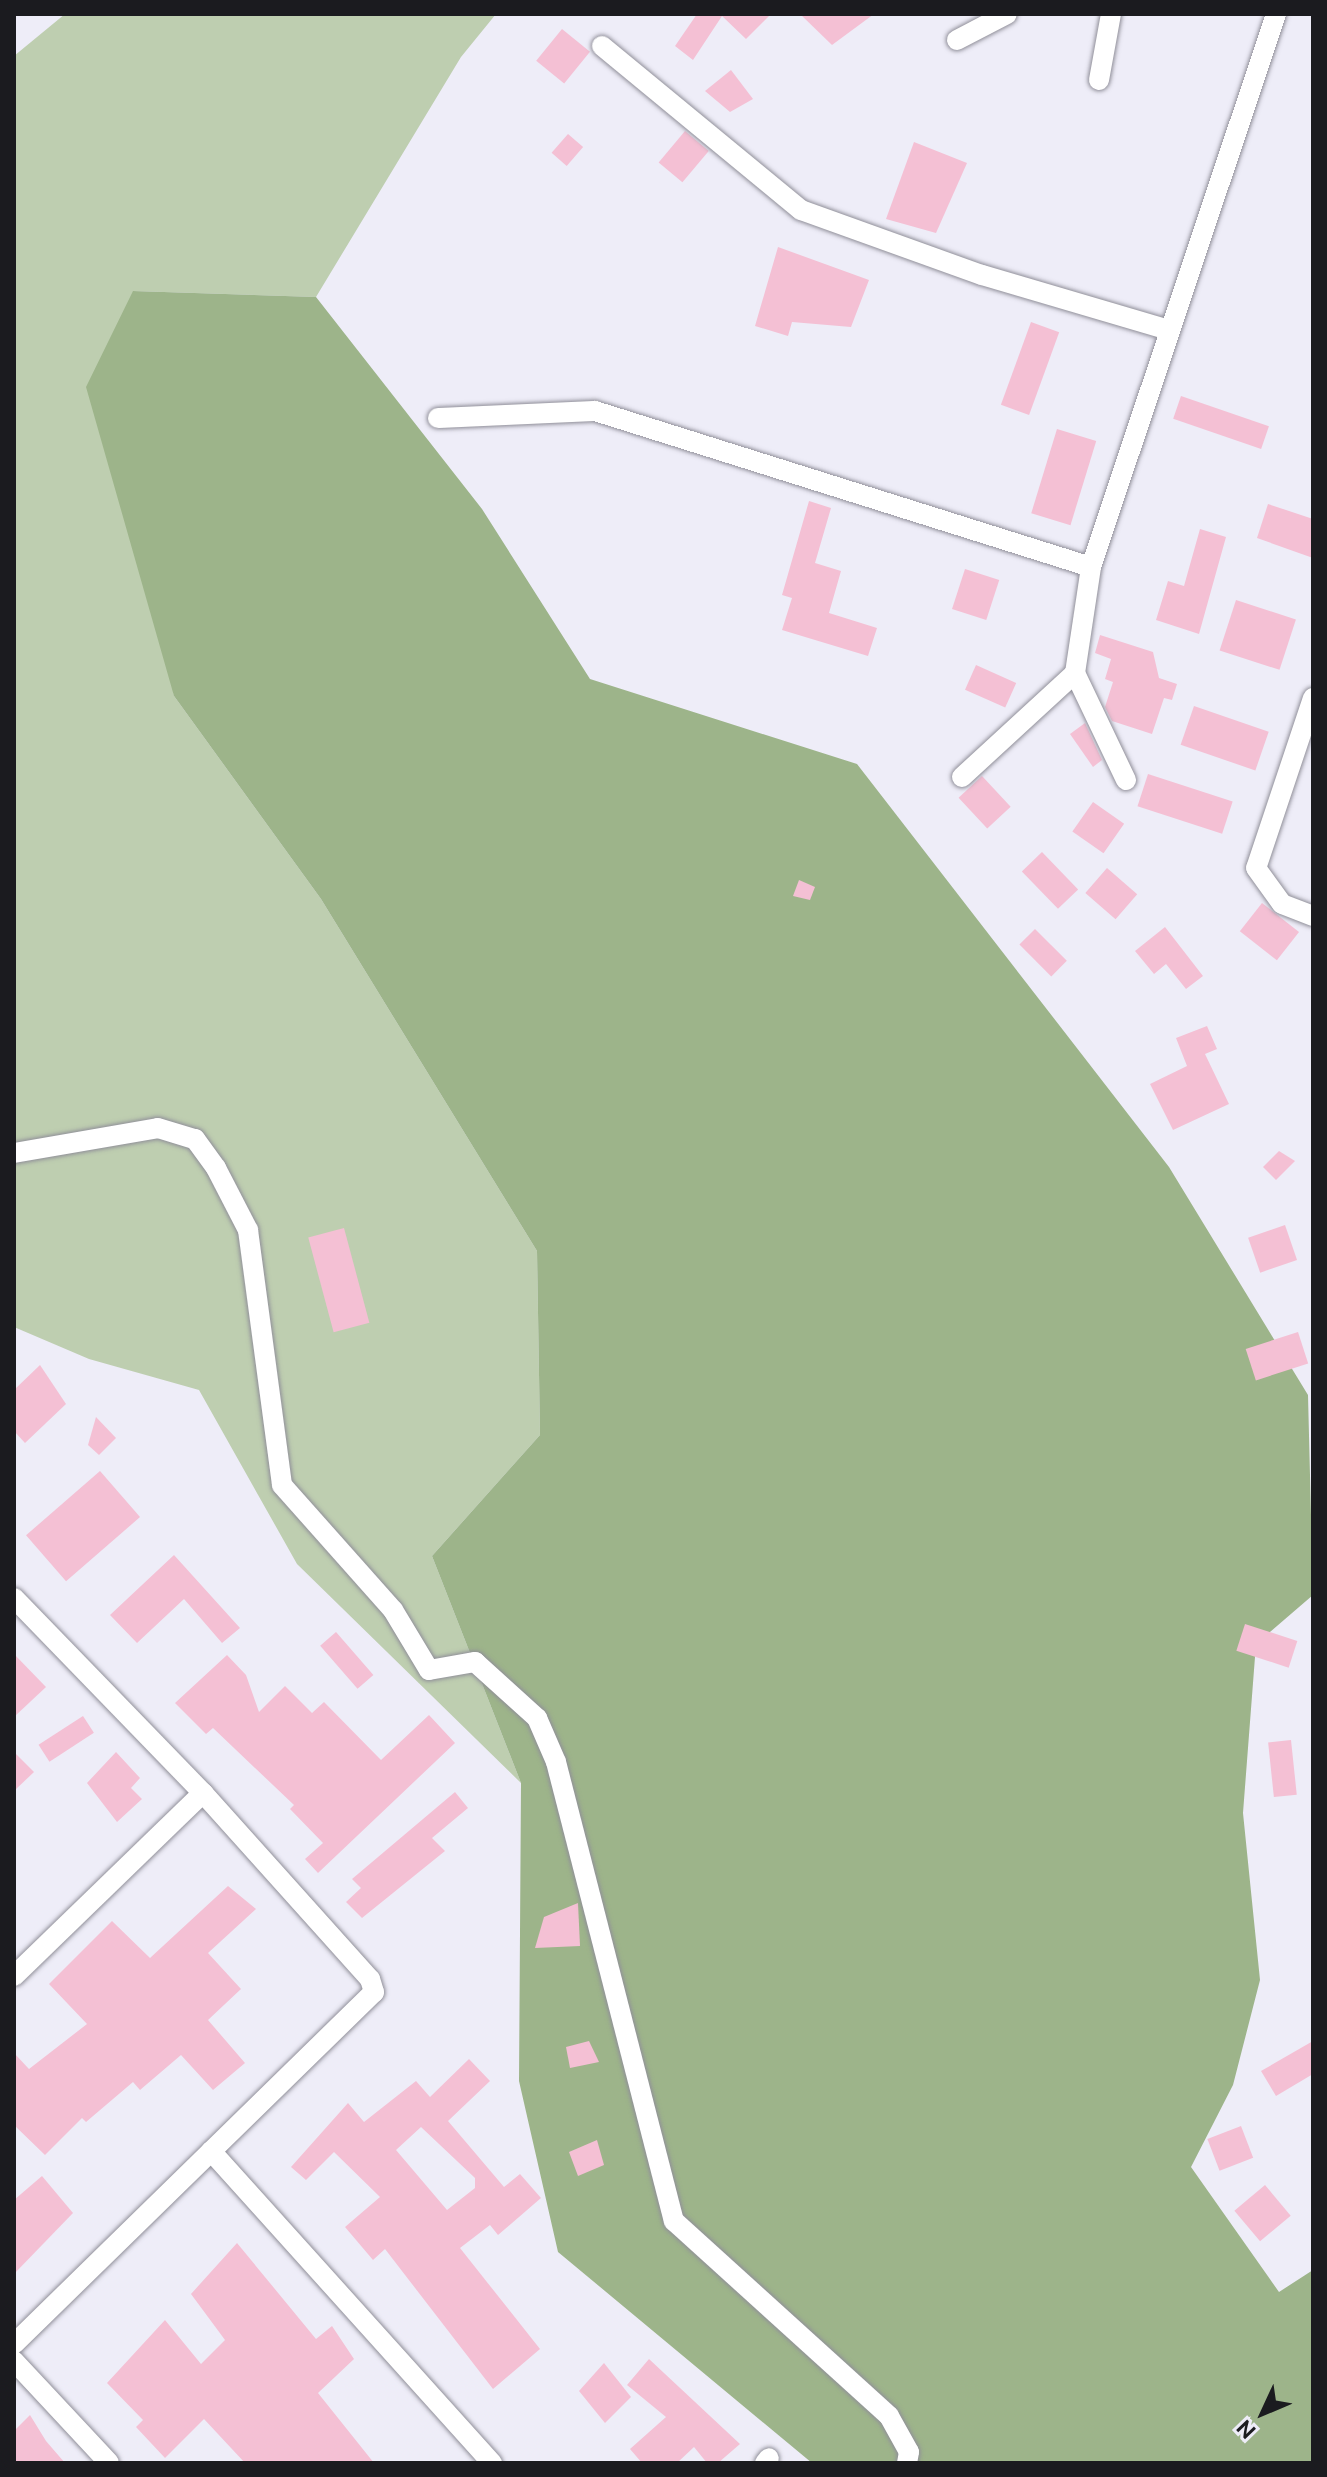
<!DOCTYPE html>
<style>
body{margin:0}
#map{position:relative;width:1327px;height:2477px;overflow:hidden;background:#eeedf8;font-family:Ubuntu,sans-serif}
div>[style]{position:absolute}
.green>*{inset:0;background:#beceb0}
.forest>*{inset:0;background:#9db48a}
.building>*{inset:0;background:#f4c0d4;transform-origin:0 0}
.roads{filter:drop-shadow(0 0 2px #908f99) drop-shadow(0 0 2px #908f99)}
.street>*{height:20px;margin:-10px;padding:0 10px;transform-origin:10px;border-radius:10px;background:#fff}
span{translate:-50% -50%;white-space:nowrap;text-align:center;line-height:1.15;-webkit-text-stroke:7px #eeedf8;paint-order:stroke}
.frame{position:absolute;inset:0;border:16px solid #1b1b1f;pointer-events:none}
.north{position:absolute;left:1223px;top:2373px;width:80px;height:80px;-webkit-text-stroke:6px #eeedf8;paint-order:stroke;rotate:226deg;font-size:22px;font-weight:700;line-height:32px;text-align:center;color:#1b1b1f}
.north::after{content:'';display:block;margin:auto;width:28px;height:36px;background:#1b1b1f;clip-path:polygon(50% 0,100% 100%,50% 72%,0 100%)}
</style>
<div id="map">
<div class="green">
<div style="clip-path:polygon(65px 14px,496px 14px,461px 57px,316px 297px,133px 291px,174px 696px,321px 899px,537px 1251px,540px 1435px,432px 1556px,521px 1783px,297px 1564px,199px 1390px,89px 1359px,14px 1327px,14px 56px)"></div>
</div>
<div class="forest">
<div style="clip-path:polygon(133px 291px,316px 297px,482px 509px,590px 679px,857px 764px,1169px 1167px,1308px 1395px,1313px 1595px,1256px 1644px,1243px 1813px,1260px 1980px,1233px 2085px,1191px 2167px,1279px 2292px,1313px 2270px,1313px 2463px,812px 2463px,558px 2252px,519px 2081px,521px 1783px,432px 1556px,540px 1435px,537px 1251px,321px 899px,174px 696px,86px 387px)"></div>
</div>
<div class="building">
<div style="clip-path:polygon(697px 14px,771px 14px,746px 39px,722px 16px,693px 60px,675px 46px)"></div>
<div style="clip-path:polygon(800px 14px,874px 14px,832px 45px)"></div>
<div style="left:562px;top:29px;width:36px;height:41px;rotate:39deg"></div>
<div style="clip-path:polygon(731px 70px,753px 99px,730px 112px,705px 91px)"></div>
<div style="left:685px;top:131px;width:31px;height:41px;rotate:40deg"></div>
<div style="left:568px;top:134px;width:20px;height:25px;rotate:41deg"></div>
<div style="clip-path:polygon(914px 142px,967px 163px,936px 233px,886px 219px)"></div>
<div style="clip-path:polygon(778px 247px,869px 280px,851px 327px,792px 322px,788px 336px,755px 326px)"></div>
<div style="left:1031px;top:322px;width:30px;height:88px;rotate:20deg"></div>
<div style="left:1181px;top:396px;width:93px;height:24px;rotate:19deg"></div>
<div style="left:1057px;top:429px;width:41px;height:88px;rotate:17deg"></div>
<div style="clip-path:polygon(809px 501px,831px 508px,815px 563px,841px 571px,829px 613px,877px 628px,868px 656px,782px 630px,792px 598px,782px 595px)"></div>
<div style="clip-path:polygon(1268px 504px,1313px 519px,1313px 558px,1257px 538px)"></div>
<div style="clip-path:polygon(1200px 529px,1226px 537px,1199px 634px,1156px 620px,1168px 581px,1184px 586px)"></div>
<div style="left:965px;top:569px;width:36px;height:42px;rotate:18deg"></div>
<div style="left:1236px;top:600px;width:63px;height:53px;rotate:18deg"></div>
<div style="clip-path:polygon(1100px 635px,1153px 652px,1159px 678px,1177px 684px,1172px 700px,1164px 698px,1152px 734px,1112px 721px,1105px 707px,1113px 682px,1105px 679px,1111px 659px,1095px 653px)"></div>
<div style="left:976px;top:665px;width:44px;height:27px;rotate:24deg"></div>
<div style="left:1194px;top:706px;width:79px;height:41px;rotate:19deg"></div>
<div style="clip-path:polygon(1085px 723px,1102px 760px,1093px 767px,1070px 734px)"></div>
<div style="left:1148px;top:774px;width:89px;height:34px;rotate:18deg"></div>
<div style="left:982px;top:776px;width:42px;height:32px;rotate:47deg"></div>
<div style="left:1093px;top:802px;width:38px;height:36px;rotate:35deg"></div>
<div style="left:1042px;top:852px;width:52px;height:28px;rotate:46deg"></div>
<div style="left:1107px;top:868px;width:40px;height:33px;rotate:41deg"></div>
<div style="clip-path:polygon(799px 880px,815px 887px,810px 900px,793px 896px)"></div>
<div style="left:1262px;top:903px;width:47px;height:36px;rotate:38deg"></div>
<div style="clip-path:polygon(1165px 927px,1203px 976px,1186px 989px,1166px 964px,1154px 974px,1135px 951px)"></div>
<div style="left:1035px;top:929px;width:45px;height:22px;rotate:45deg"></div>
<div style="clip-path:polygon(1207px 1026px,1217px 1049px,1205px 1054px,1229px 1104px,1173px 1130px,1150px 1084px,1187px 1066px,1176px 1038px)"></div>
<div style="clip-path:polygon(1279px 1151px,1295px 1161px,1276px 1180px,1263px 1167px)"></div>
<div style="left:1285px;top:1225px;width:37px;height:39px;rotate:71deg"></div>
<div style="left:344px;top:1228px;width:98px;height:37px;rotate:75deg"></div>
<div style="left:1298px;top:1332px;width:33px;height:55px;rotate:72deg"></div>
<div style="clip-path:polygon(40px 1365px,66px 1404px,25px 1443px,14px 1431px,14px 1390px)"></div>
<div style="clip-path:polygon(96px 1417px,116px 1438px,99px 1455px,88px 1445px)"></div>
<div style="left:100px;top:1471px;width:61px;height:98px;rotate:49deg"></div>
<div style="clip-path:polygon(174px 1555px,240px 1628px,222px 1643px,184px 1599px,137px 1643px,110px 1615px)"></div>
<div style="left:1245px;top:1624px;width:55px;height:28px;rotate:18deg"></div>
<div style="left:336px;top:1632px;width:57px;height:21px;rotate:49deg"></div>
<div style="clip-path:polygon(14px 1654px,46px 1687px,14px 1717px)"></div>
<div style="clip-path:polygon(227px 1655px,246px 1675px,259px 1712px,285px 1686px,312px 1713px,324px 1702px,381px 1760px,429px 1715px,455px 1743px,318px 1873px,305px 1859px,323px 1843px,290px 1809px,294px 1805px,213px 1728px,206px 1734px,175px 1703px)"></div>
<div style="left:83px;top:1716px;width:20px;height:53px;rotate:57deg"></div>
<div style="left:1291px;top:1740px;width:55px;height:23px;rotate:84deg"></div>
<div style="clip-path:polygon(14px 1752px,34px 1772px,14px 1791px)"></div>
<div style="clip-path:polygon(116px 1752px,140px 1778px,131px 1788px,142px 1799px,117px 1822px,87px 1783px)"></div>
<div style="clip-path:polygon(455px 1792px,468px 1808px,432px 1838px,445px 1851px,362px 1918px,346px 1902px,361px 1888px,352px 1879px)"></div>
<div style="clip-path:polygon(228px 1886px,256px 1909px,208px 1953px,241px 1989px,208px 2020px,245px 2063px,213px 2090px,181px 2055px,140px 2090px,133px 2082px,86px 2122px,82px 2118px,45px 2155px,14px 2125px,14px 2053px,29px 2069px,87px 2024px,49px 1984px,112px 1921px,150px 1958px)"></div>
<div style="clip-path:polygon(578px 1903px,580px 1946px,535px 1948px,544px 1917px)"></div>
<div style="clip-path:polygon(589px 2041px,599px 2062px,570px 2068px,566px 2047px)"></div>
<div style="clip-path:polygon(1313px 2041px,1313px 2074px,1276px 2096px,1261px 2071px)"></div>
<div style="clip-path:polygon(evenodd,469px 2059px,490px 2081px,448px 2121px,504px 2187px,520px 2174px,541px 2198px,498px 2235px,490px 2225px,460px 2248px,540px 2349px,493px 2389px,385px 2249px,373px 2260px,345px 2227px,380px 2197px,334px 2152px,306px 2180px,291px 2167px,348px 2103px,364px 2122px,416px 2081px,430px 2097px,469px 2059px,421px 2127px,475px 2178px,475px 2188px,447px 2210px,396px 2150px,421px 2127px)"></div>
<div style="left:1241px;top:2126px;width:34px;height:36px;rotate:69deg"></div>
<div style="clip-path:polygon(597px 2140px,604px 2165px,578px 2176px,569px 2152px)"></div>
<div style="clip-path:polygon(42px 2176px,73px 2213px,14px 2274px,14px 2200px)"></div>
<div style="left:1265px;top:2185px;width:40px;height:40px;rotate:50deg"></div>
<div style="clip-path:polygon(237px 2243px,316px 2339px,332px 2326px,354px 2359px,318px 2393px,374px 2463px,245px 2463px,204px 2419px,165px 2458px,136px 2427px,143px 2420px,107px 2383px,165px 2320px,201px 2364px,225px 2340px,191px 2294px)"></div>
<div style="clip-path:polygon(649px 2359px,740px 2444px,718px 2463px,707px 2463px,694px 2447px,677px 2463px,642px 2463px,630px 2449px,666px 2417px,627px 2385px)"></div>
<div style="clip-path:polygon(604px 2363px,631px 2397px,605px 2423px,579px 2391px)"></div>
<div style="clip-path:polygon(30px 2415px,46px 2441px,65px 2463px,14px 2463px,14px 2431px)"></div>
</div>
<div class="roads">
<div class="street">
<div style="left:957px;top:40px;width:56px;rotate:-27.5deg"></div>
<div style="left:602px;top:46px;width:258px;rotate:39.5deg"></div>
<div style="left:801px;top:210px;width:192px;rotate:19.8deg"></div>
<div style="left:982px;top:275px;width:195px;rotate:16.4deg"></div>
<div style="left:1099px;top:80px;width:67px;rotate:-79.7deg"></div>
<div style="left:438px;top:418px;width:157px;rotate:-2.6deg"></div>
<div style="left:595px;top:411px;width:520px;rotate:17.46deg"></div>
<div style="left:1313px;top:698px;width:179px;rotate:108.5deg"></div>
<div style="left:1256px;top:868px;width:44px;rotate:54.2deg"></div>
<div style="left:1282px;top:904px;width:33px;rotate:21deg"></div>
<div style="left:962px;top:777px;width:154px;rotate:-42.6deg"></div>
<div style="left:1126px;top:780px;width:119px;rotate:-115.5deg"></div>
<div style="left:1075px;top:673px;width:107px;rotate:-81.4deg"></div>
<div style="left:1091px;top:567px;width:583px;rotate:-71.5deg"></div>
<div style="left:14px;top:1153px;width:146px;rotate:-9.8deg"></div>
<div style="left:158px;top:1128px;width:39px;rotate:17deg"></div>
<div style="left:195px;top:1139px;width:36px;rotate:54deg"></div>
<div style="left:216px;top:1168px;width:70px;rotate:62.7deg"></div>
<div style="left:248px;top:1230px;width:257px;rotate:82.4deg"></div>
<div style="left:282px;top:1485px;width:167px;rotate:48.4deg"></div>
<div style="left:393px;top:1610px;width:70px;rotate:59deg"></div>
<div style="left:429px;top:1670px;width:47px;rotate:-9.9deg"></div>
<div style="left:475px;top:1662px;width:84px;rotate:42.1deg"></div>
<div style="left:537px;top:1718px;width:48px;rotate:66.6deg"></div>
<div style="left:556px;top:1762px;width:474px;rotate:75.6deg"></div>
<div style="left:674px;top:2221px;width:290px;rotate:42.2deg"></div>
<div style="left:889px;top:2416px;width:41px;rotate:60.9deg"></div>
<div style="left:909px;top:2452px;width:11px;rotate:100deg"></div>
<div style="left:14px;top:1598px;width:272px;rotate:45.9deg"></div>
<div style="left:203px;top:1793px;width:250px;rotate:48.1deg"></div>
<div style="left:370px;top:1979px;width:14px;rotate:73deg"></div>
<div style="left:374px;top:1992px;width:503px;rotate:135.64deg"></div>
<div style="left:14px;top:1976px;width:263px;rotate:-44.1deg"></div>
<div style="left:211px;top:2151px;width:420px;rotate:48deg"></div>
<div style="left:14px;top:2361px;width:139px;rotate:47deg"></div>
<div style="left:765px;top:2463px;width:6px;rotate:-51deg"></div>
</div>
</div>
<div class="frame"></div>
<div class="north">N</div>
</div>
